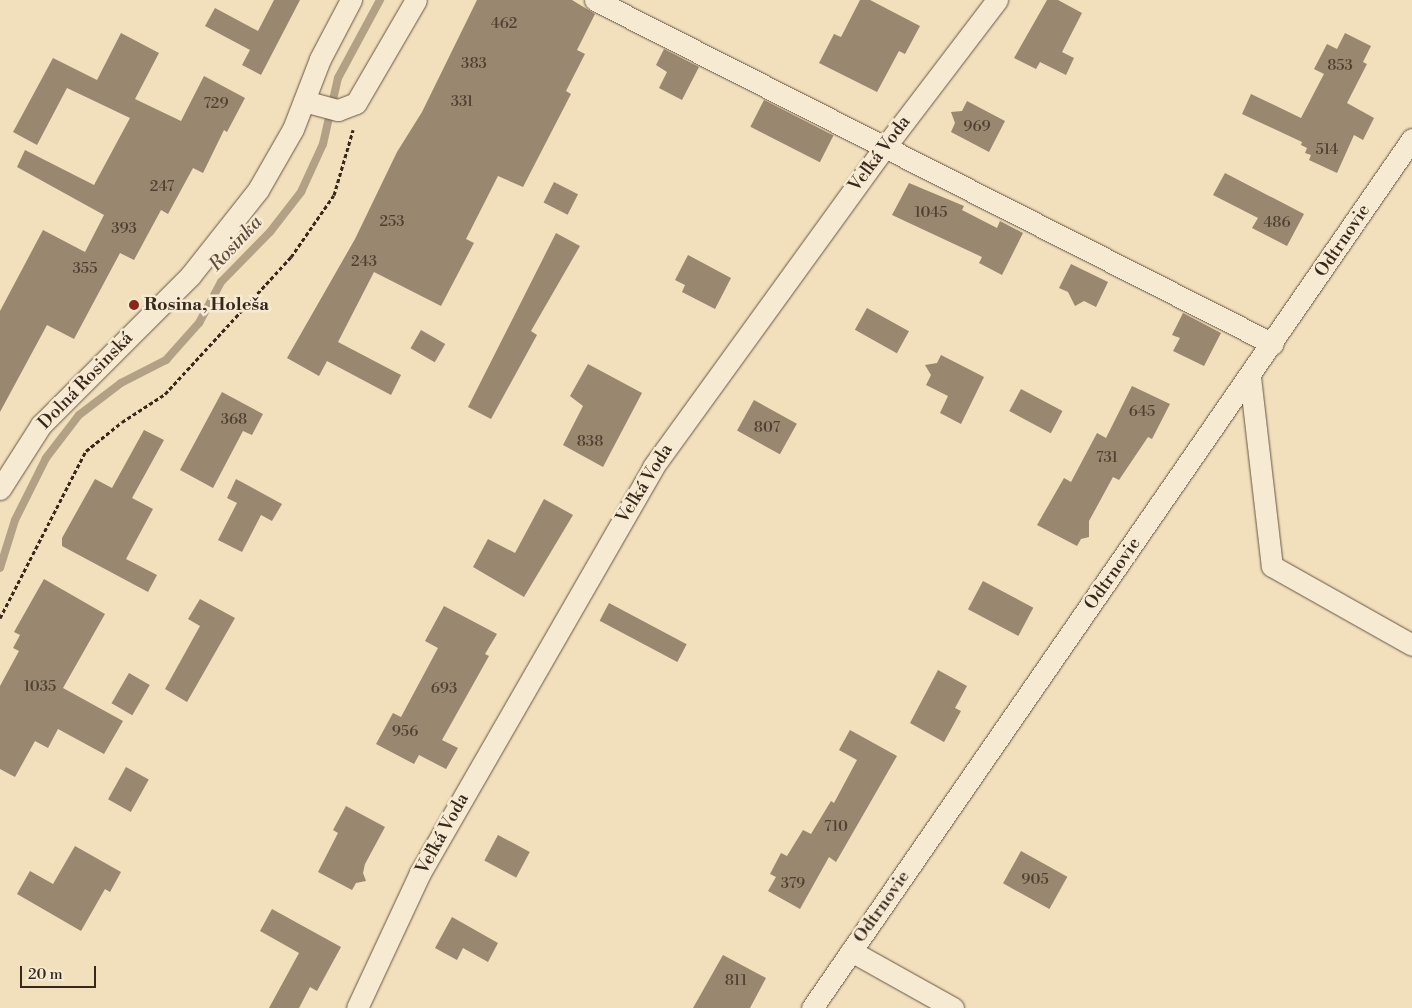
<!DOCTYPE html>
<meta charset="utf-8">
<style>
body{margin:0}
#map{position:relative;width:1412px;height:1008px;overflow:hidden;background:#f2dfbb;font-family:"Libre Bodoni",serif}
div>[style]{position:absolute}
.stream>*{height:8px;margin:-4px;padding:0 4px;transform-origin:4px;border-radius:4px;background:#b3a185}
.building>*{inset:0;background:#99876f;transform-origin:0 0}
.path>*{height:3px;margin-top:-1.5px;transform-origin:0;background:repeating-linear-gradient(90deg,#38281c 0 4px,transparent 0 6.5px)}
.roads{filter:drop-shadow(0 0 1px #665644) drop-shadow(0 0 1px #665644)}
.street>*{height:21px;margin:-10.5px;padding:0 10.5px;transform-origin:10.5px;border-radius:10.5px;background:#f7ead3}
.dots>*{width:14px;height:14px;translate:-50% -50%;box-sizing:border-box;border:2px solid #f7ead3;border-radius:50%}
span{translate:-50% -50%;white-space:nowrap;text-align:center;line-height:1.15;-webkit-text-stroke:5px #f7ead3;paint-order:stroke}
.number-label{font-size:15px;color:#504031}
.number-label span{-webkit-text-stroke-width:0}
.street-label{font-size:18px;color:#38281c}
.poi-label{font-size:18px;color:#38281c;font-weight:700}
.left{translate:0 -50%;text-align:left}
.water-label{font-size:19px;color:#5d4c3c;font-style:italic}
.scale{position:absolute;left:20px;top:966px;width:76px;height:22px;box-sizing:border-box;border:2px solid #38281c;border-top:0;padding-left:6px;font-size:15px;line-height:18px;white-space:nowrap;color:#38281c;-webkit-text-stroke:4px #f7ead3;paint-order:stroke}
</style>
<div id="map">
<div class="stream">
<div style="left:0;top:568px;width:50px;rotate:-72.6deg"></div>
<div style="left:15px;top:520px;width:69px;rotate:-63.4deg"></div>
<div style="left:46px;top:458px;width:54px;rotate:-52.5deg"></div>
<div style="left:79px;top:415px;width:53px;rotate:-37.3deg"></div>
<div style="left:121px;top:383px;width:51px;rotate:-27.1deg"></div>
<div style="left:166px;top:360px;width:50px;rotate:-48.3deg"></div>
<div style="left:199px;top:323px;width:47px;rotate:-61.8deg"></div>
<div style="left:221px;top:282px;width:70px;rotate:-45.6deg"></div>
<div style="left:270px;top:232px;width:51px;rotate:-52.2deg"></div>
<div style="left:301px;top:192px;width:53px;rotate:-65.4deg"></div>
<div style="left:323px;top:144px;width:68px;rotate:-77.2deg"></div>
<div style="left:338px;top:78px;width:89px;rotate:-61.7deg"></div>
</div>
<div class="building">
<div style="clip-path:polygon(274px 0,300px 0,261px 75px,242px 65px,250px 50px,205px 26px,215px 8px,258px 31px)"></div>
<div style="clip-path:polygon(477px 0,572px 0,595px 14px,577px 50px,585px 54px,566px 91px,571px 94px,523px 187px,498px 176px,466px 239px,474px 243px,441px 306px,374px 272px,338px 342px,401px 375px,391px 395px,327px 361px,319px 376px,287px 358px,355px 239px,397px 152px,422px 112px)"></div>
<div style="clip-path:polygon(860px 0,870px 0,920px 26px,905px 54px,899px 51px,877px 92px,819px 63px,834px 34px,841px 37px)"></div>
<div style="clip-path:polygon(1047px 0,1058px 0,1082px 13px,1062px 52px,1074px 58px,1066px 75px,1040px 62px,1036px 69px,1014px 58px)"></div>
<div style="clip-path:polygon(121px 33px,159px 53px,135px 99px,181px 121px,204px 76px,245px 98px,227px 132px,224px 130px,203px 173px,193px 168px,168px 214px,161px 210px,134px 260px,120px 253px,74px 339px,47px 325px,0 412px,0 311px,43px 230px,85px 252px,104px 215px,17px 167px,25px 150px,94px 185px,130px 118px,67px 88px,37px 145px,13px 132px,53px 58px,97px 80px)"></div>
<div style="clip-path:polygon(1345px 33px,1371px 46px,1363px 62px,1367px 64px,1347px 103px,1374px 118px,1363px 140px,1354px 135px,1337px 173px,1309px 160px,1311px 155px,1305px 153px,1307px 148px,1301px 145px,1302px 142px,1242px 114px,1251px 94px,1301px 118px,1324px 74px,1314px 69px,1327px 44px,1337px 49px)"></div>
<div style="clip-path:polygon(664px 49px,699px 67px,682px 100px,659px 88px,667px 72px,656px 65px)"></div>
<div style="left:764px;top:100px;width:78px;height:30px;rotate:27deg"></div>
<div style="clip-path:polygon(967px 101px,1005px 121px,989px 152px,951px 132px,955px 123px,951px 112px,962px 111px)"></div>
<div style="clip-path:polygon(1225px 173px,1304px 214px,1287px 246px,1252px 228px,1258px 218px,1213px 195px)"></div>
<div style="left:554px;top:182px;width:27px;height:23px;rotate:27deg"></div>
<div style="clip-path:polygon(909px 183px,964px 206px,962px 210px,997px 228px,1000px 221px,1023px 233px,1002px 275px,979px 263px,982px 257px,892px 215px)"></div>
<div style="clip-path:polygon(556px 233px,580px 246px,531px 331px,537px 335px,491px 419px,468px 407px)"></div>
<div style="clip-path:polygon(688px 255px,731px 278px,715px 309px,682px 292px,685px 285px,675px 280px)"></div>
<div style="clip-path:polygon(1071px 264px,1108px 282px,1096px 307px,1084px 301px,1075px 306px,1068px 292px,1059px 288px)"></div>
<div style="left:867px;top:308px;width:48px;height:25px;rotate:29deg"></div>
<div style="clip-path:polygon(1183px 313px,1221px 333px,1204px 366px,1173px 351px,1180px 338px,1172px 335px)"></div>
<div style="left:421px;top:330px;width:28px;height:21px;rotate:30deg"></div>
<div style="clip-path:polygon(941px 355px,984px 377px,961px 424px,940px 413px,948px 396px,926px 385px,931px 375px,925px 365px,937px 363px)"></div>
<div style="clip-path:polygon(588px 364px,642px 393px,603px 467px,563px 445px,583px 406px,570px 396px)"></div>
<div style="clip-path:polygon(1132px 386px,1170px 404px,1152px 439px,1148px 437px,1119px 480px,1113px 477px,1089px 521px,1089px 537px,1081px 539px,1077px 546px,1037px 525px,1064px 478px,1071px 482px,1097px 433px,1106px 438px)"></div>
<div style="left:1021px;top:389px;width:47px;height:25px;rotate:28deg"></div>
<div style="clip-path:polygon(222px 392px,263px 414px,252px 435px,243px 431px,213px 488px,180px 470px)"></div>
<div style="left:754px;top:400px;width:49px;height:35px;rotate:29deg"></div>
<div style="clip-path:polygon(144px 430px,164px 440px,132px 498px,153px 509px,126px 559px,157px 575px,148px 592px,62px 546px,62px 538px,95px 479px,112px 488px)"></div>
<div style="clip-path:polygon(236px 479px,282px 504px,272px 521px,261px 515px,242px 552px,218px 540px,237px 503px,227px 498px)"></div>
<div style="clip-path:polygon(544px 499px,573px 515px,524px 597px,473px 567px,488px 539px,515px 553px)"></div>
<div style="clip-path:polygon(44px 579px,105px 614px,63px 688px,123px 721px,104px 754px,58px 729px,48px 748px,35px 741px,15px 777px,0 769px,0 686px,19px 651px,13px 648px,20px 635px,14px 632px)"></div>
<div style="left:983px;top:581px;width:57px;height:32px;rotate:28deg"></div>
<div style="clip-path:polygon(200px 599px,235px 618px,187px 702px,165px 689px,200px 626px,188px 619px)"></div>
<div style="left:609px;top:603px;width:88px;height:20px;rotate:28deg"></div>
<div style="clip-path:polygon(444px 606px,497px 634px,485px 654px,489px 656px,442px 740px,458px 748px,446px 769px,419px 755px,414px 764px,376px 744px,393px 713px,401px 717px,438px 648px,425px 641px)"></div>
<div style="clip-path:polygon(938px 670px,967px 686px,955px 708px,961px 711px,944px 742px,910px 723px)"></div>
<div style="left:129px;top:673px;width:24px;height:35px;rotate:30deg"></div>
<div style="clip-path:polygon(850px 730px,897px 756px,836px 862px,829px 857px,800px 909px,768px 891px,776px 877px,770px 874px,781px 853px,787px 856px,803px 830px,811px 834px,831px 801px,834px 803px,857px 760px,839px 750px)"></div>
<div style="left:126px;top:767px;width:26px;height:37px;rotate:29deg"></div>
<div style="clip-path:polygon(346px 806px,385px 827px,365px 864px,363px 873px,366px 881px,356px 883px,352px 890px,318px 872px,338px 833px,333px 830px)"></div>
<div style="left:498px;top:835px;width:36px;height:29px;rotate:28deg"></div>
<div style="clip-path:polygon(75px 846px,121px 872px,110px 892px,105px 889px,81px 931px,17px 894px,30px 871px,53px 884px)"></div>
<div style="left:1021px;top:851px;width:53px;height:37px;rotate:29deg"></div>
<div style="clip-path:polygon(272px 909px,341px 947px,317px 991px,310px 987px,299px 1008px,269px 1008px,299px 953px,260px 931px)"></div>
<div style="clip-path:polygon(452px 917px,498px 943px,488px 962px,463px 948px,457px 960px,435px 948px)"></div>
<div style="clip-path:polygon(723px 955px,766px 978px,750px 1008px,693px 1008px)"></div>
</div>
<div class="path">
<div style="left:0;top:618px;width:188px;rotate:-62.8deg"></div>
<div style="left:86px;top:451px;width:46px;rotate:-38.9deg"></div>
<div style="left:122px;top:422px;width:51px;rotate:-33.1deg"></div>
<div style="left:165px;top:394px;width:186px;rotate:-47.4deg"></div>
<div style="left:291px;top:257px;width:75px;rotate:-55.3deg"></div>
<div style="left:334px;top:195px;width:68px;rotate:-73.7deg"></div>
</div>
<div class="roads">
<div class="street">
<div style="left:595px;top:0;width:760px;rotate:26.9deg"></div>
<div style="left:304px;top:101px;width:35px;rotate:15deg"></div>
<div style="left:338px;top:110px;width:19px;rotate:-21deg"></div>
<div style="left:356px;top:103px;width:119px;rotate:-59.8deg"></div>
<div style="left:1250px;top:377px;width:190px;rotate:83.4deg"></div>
<div style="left:1272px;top:566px;width:161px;rotate:29.4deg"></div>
<div style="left:0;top:489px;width:76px;rotate:-57.4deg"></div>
<div style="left:41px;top:425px;width:211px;rotate:-45deg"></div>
<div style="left:190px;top:276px;width:110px;rotate:-51.7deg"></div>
<div style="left:258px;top:190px;width:70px;rotate:-60.2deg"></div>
<div style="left:293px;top:129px;width:75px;rotate:-68.9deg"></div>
<div style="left:320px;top:59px;width:67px;rotate:-62.3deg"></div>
<div style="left:851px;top:951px;width:117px;rotate:29.2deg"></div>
<div style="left:357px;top:1008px;width:149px;rotate:-65deg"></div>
<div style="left:420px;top:873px;width:468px;rotate:-60.1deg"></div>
<div style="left:653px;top:467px;width:395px;rotate:-54.1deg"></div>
<div style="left:885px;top:147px;width:185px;rotate:-52.7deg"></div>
<div style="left:812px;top:1008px;width:1056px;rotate:-55.38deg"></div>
</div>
</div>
<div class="dots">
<div style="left:134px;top:305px;background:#8f2418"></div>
</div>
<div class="number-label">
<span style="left:504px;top:24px">462</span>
<span style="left:474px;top:64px">383</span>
<span style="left:1340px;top:66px">853</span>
<span style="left:462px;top:102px">331</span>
<span style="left:216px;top:104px">729</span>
<span style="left:977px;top:127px">969</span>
<span style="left:1327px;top:150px">514</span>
<span style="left:162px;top:187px">247</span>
<span style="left:931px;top:213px">1045</span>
<span style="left:392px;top:222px">253</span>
<span style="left:1277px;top:223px">486</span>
<span style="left:124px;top:229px">393</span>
<span style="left:364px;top:262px">243</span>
<span style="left:85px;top:269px">355</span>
<span style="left:1142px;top:412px">645</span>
<span style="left:234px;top:420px">368</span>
<span style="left:767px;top:428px">807</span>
<span style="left:590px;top:442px">838</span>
<span style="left:1107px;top:458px">731</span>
<span style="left:40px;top:687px">1035</span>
<span style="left:444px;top:689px">693</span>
<span style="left:405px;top:732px">956</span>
<span style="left:836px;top:827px">710</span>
<span style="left:1035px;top:880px">905</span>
<span style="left:793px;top:884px">379</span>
<span style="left:736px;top:981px">811</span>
</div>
<div class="street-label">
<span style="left:880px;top:154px;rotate:-53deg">Veľká Voda</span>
<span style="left:1343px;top:241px;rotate:-56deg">Odtrnovie</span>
<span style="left:86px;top:381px;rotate:-46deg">Dolná Rosinská</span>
<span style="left:645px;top:484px;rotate:-58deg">Veľká Voda</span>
<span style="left:1113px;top:574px;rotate:-55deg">Odtrnovie</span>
<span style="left:443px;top:834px;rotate:-61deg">Veľká Voda</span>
<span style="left:882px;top:907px;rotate:-55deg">Odtrnovie</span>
</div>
<div class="poi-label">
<span class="left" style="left:144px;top:305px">Rosina, Holeša</span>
</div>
<div class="water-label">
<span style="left:236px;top:244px;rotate:-47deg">Rosinka</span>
</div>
<div class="scale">20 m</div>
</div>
